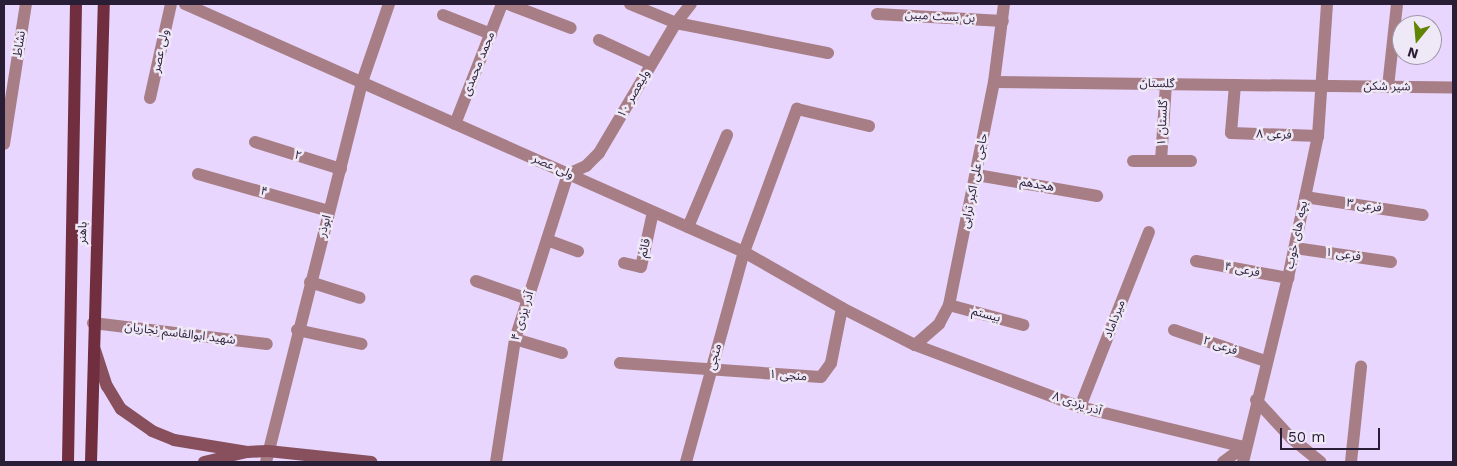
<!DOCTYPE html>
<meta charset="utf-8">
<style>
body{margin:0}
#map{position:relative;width:1457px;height:466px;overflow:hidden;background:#e8d6fe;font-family:"Work Sans","Noto Sans Arabic",sans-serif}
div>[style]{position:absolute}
.street>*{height:12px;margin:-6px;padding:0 6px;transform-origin:6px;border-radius:6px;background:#a77e86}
.secondary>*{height:12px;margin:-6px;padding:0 6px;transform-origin:6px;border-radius:6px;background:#88505c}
.primary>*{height:12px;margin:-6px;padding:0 6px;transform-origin:6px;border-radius:6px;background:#702e3f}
span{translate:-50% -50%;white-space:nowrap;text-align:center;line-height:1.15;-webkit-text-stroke:5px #efe9f7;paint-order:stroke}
.street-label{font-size:12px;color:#2a1e37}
.frame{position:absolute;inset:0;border:5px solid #2a1e37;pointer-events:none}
.north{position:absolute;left:1392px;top:15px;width:50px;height:50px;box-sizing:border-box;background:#efe9f7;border:1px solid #a098aa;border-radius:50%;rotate:197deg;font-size:14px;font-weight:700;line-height:20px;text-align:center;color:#2a1e37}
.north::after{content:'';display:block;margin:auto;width:18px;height:22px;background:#618401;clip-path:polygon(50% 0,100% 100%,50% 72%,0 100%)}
.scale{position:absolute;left:1280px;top:428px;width:100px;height:22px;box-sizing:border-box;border:2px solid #2a1e37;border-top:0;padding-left:6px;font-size:15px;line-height:18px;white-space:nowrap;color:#2a1e37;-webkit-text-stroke:4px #efe9f7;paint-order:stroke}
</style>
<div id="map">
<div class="street">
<div style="left:185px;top:4px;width:612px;rotate:23.92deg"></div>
<div style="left:744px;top:252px;width:113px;rotate:29.7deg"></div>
<div style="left:842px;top:308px;width:82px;rotate:26.9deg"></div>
<div style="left:915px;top:345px;width:176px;rotate:20.6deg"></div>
<div style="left:1080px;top:407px;width:169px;rotate:13.7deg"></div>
<div style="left:508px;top:4px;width:67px;rotate:20.9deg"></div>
<div style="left:630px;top:4px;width:50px;rotate:22.4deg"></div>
<div style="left:676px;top:23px;width:155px;rotate:11.2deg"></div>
<div style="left:877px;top:14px;width:126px;rotate:3.2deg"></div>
<div style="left:443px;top:15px;width:52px;rotate:21.6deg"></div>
<div style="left:599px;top:40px;width:57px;rotate:24.8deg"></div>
<div style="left:994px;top:82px;width:459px;rotate:0.7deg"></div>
<div style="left:1235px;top:85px;width:48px;rotate:94.8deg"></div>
<div style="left:1231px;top:133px;width:87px;rotate:2deg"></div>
<div style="left:1388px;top:87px;width:83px;rotate:-83.8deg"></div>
<div style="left:150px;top:98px;width:96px;rotate:-77.4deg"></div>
<div style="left:455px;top:124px;width:129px;rotate:-68.6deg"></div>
<div style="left:255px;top:142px;width:90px;rotate:17.4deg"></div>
<div style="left:4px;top:144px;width:142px;rotate:-81.1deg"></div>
<div style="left:1133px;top:161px;width:58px"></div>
<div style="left:1161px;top:161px;width:77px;rotate:-86.3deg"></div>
<div style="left:198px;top:174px;width:136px;rotate:15.8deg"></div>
<div style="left:977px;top:175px;width:122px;rotate:9.9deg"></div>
<div style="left:1305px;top:197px;width:119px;rotate:8.7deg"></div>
<div style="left:688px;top:227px;width:100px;rotate:-67deg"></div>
<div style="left:547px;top:240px;width:33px;rotate:20deg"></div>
<div style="left:1295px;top:248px;width:97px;rotate:8.3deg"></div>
<div style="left:1196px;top:261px;width:94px;rotate:10.5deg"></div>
<div style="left:624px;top:263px;width:17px;rotate:13deg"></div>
<div style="left:641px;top:267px;width:56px;rotate:-77.7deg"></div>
<div style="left:476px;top:281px;width:55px;rotate:19.1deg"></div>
<div style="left:310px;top:282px;width:52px;rotate:17.7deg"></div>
<div style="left:949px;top:305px;width:77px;rotate:15.1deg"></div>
<div style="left:93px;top:323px;width:175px;rotate:6.9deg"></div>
<div style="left:297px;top:330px;width:66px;rotate:12.2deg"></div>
<div style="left:1174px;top:330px;width:96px;rotate:18.8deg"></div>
<div style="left:515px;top:339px;width:49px;rotate:16.6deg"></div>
<div style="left:915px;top:345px;width:32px;rotate:-41deg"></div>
<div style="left:939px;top:324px;width:21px;rotate:-62deg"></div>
<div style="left:949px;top:305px;width:227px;rotate:-78.6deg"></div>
<div style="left:994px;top:82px;width:79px;rotate:-82.7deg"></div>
<div style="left:620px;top:363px;width:201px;rotate:4deg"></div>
<div style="left:821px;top:377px;width:17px;rotate:-54deg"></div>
<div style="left:831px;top:363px;width:56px;rotate:-78.7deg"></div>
<div style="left:1256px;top:400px;width:52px;rotate:47.4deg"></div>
<div style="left:1291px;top:438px;width:38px;rotate:39deg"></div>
<div style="left:1080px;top:407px;width:188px;rotate:-68.5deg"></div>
<div style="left:266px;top:462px;width:392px;rotate:-75.8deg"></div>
<div style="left:362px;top:82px;width:83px;rotate:-70.9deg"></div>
<div style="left:496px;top:462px;width:124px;rotate:-81.2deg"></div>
<div style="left:515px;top:339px;width:173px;rotate:-72.2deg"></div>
<div style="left:568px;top:174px;width:20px;rotate:-24deg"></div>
<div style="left:586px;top:166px;width:18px;rotate:-45deg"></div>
<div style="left:599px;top:153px;width:151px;rotate:-59.4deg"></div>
<div style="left:676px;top:23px;width:24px;rotate:-52deg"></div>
<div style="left:686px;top:462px;width:218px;rotate:-74.6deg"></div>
<div style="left:744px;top:252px;width:153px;rotate:-69.7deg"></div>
<div style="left:797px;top:109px;width:74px;rotate:13.3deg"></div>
<div style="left:1223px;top:462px;width:26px;rotate:-36deg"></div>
<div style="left:1243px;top:462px;width:189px;rotate:-76.3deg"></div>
<div style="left:1288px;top:278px;width:145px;rotate:-78.1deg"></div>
<div style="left:1318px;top:136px;width:132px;rotate:-86.1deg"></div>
<div style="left:1351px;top:462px;width:96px;rotate:-84deg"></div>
</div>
<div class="secondary">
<div style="left:95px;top:350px;width:38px;rotate:72deg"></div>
<div style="left:107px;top:386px;width:27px;rotate:59deg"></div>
<div style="left:121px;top:409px;width:38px;rotate:35deg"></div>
<div style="left:152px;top:431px;width:24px;rotate:22deg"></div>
<div style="left:174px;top:440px;width:74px;rotate:9.3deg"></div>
<div style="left:204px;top:462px;width:44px;rotate:-13.1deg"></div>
<div style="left:247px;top:452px;width:21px;rotate:-3deg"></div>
<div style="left:268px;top:451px;width:104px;rotate:6.1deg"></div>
</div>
<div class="primary">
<div style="left:68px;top:462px;width:458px;rotate:-89deg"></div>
<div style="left:91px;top:462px;width:458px;rotate:-88.4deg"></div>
</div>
<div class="street-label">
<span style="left:940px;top:17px;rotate:3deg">بن بست مبین</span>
<span style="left:20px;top:44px;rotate:-81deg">نشاط</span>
<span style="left:161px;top:51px;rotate:-78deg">ولی عصر</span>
<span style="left:479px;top:64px;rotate:-68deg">محمد محمدی</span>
<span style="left:1157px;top:84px;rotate:1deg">گلستان</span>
<span style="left:1387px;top:87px;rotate:1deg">شیر شکن</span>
<span style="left:634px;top:94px;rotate:-60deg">۱۰ ولیعصر</span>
<span style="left:1163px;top:123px;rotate:-87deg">گلستان ۱</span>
<span style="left:1274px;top:135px;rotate:2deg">فرعی ۸</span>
<span style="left:298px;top:156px;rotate:17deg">۲</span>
<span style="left:553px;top:167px;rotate:24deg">ولی عصر</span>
<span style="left:975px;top:181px;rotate:-79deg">حاجی علی اکبر ترابی</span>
<span style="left:1037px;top:185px;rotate:10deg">هجدهم</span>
<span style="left:264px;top:192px;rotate:16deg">۴</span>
<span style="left:1364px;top:206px;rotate:9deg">فرعی ۳</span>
<span style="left:325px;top:226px;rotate:-75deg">ابوذر</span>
<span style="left:83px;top:233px;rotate:-88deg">باهنر</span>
<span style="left:1297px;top:235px;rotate:-78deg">بچه های خوب</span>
<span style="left:645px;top:248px;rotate:-77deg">قائم</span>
<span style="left:1343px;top:255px;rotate:8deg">فرعی ۱</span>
<span style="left:1242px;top:270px;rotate:11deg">فرعی ۴</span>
<span style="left:986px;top:315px;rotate:15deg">بیستم</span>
<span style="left:523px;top:316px;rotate:-73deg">۴ آذر یزدی</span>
<span style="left:1115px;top:319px;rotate:-69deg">میرداماد</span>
<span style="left:180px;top:334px;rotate:7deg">شهید ابوالقاسم نجاریان</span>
<span style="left:1220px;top:346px;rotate:19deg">فرعی ۲</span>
<span style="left:715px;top:357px;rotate:-75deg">منجی</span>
<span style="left:788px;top:376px;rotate:4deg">منجی ۱</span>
<span style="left:1077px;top:404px;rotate:18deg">۸ آذر یزدی</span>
</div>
<div class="frame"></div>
<div class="north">N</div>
<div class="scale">50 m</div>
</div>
